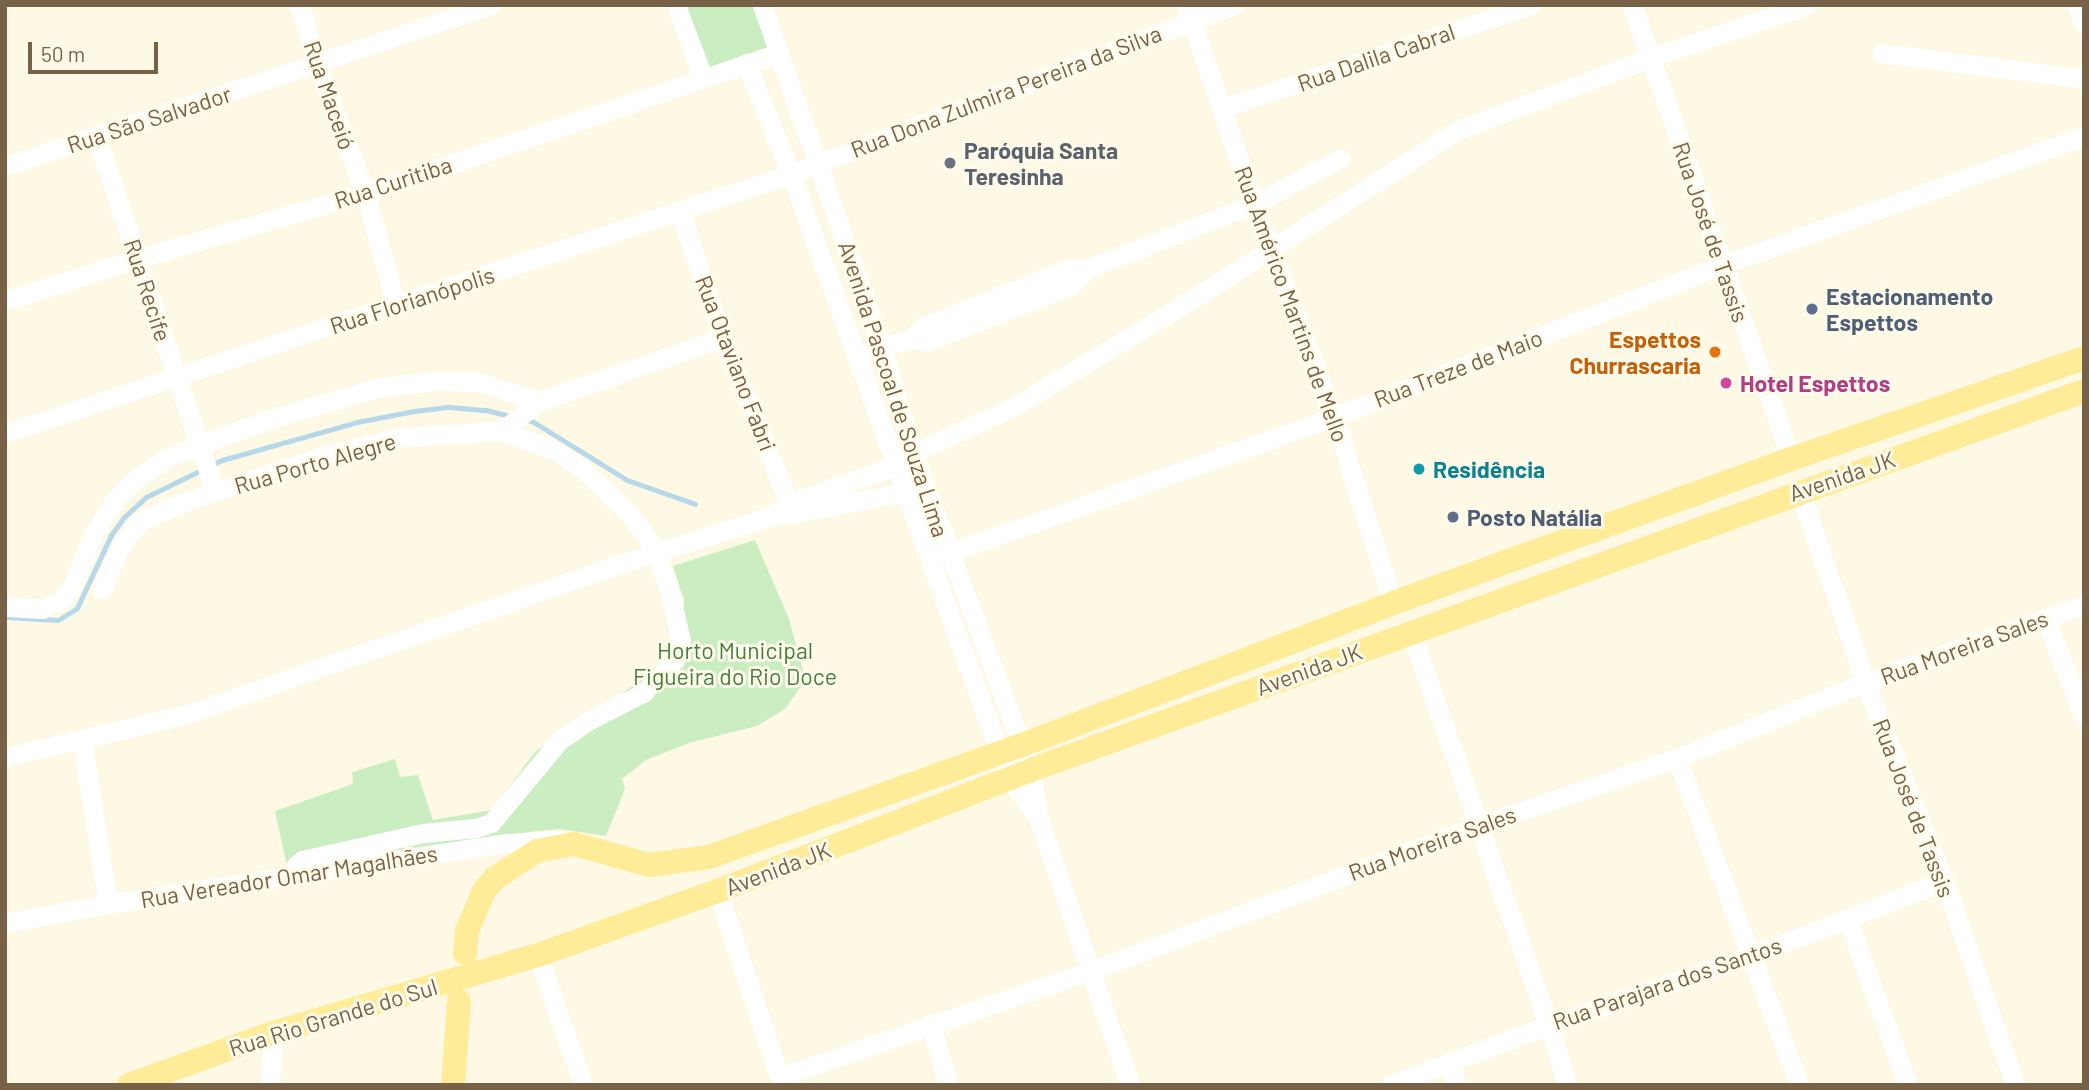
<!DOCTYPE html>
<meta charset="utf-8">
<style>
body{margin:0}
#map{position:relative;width:2089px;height:1090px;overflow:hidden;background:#fef9e4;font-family:Barlow,sans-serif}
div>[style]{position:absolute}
.green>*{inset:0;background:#caedc1}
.stream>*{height:5px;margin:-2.5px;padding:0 2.5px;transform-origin:2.5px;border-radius:2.5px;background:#b6d8e9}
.minor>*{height:19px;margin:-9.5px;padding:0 9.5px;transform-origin:9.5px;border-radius:9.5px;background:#fff}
.major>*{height:24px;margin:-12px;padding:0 12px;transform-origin:12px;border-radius:12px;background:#ffec99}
.dots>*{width:19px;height:19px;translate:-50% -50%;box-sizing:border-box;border:4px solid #fffbeb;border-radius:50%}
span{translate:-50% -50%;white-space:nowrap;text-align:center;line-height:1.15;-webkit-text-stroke:6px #fffbeb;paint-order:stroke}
.street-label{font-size:23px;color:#786247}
.worship-label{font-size:23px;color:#5b616d;font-weight:700}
.left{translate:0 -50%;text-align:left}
.service-label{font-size:23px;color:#4e5e75;font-weight:700}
.food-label{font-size:23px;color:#c56008;font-weight:700}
.right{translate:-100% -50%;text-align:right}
.hotel-label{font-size:23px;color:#b23c85;font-weight:700}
.culture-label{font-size:23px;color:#0d838f;font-weight:700}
.park-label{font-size:23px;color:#457f3e}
.frame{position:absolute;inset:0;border:7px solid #786247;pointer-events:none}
.scale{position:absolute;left:28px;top:42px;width:130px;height:32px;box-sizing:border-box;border:4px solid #786247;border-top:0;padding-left:9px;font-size:21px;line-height:24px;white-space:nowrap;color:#786247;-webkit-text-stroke:5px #fffbeb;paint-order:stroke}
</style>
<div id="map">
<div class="green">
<div style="clip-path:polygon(757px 5px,771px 46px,708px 68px,686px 6px)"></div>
<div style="clip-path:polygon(755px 540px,789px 619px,803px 670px,802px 685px,785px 709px,757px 726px,689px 743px,646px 760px,622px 779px,625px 789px,606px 836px,560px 829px,536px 831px,287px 866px,275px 811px,353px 784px,352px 772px,395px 759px,400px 777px,418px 775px,433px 820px,492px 810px,535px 752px,568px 727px,618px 697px,663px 661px,684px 627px,684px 600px,673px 566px)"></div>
</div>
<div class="stream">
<div style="left:523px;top:419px;width:9px;rotate:13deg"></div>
<div style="left:532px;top:421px;width:112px;rotate:31.8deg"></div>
<div style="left:627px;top:480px;width:72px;rotate:19.4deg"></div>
<div style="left:5px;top:617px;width:53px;rotate:3.2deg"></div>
<div style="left:58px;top:620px;width:22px;rotate:-32deg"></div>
<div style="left:77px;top:608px;width:81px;rotate:-65deg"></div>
<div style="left:111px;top:535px;width:22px;rotate:-54deg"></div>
<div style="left:124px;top:517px;width:30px;rotate:-42deg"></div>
<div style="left:146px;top:497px;width:85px;rotate:-26deg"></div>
<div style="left:222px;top:460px;width:140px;rotate:-15.7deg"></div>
<div style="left:357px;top:422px;width:58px;rotate:-10.9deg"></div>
<div style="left:414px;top:411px;width:35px;rotate:-7deg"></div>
<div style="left:449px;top:407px;width:37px;rotate:5deg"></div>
<div style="left:486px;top:410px;width:25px;rotate:14deg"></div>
</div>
<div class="minor">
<div style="left:300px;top:5px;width:62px;rotate:74.2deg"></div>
<div style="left:317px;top:65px;width:137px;rotate:69.4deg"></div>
<div style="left:365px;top:193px;width:116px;rotate:74.5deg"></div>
<div style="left:676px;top:5px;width:77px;rotate:69.4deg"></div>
<div style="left:762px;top:5px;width:362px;rotate:70.7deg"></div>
<div style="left:882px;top:347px;width:110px;rotate:73.7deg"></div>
<div style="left:913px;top:453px;width:338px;rotate:69.6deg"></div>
<div style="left:1031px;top:770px;width:48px;rotate:81.5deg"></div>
<div style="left:1038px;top:817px;width:283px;rotate:71.1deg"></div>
<div style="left:1186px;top:5px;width:210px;rotate:71.1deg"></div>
<div style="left:1254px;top:204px;width:228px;rotate:69.4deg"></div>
<div style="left:1334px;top:417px;width:195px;rotate:72.4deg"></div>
<div style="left:1632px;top:5px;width:481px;rotate:70.7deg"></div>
<div style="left:2077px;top:5px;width:20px;rotate:70deg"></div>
<div style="left:1882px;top:53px;width:204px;rotate:7.3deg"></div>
<div style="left:746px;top:63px;width:120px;rotate:67.9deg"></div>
<div style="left:791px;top:174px;width:643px;rotate:70.18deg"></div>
<div style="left:1009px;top:779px;width:44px;rotate:52.4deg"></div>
<div style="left:1223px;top:108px;width:324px;rotate:-18.5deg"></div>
<div style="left:96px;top:136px;width:374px;rotate:71.5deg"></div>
<div style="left:5px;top:166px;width:512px;rotate:-18.33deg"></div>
<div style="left:680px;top:211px;width:134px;rotate:71.7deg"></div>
<div style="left:722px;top:338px;width:190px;rotate:67.8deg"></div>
<div style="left:5px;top:301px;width:141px;rotate:-17.8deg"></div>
<div style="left:139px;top:258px;width:235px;rotate:-16deg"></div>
<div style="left:365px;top:193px;width:436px;rotate:-18.7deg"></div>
<div style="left:913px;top:338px;width:14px;rotate:-51deg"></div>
<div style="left:922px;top:327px;width:157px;rotate:-21.7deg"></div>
<div style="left:1068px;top:269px;width:21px;rotate:-3deg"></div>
<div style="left:1089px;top:268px;width:177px;rotate:-21.2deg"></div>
<div style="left:1254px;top:204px;width:98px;rotate:-27.9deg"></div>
<div style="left:872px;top:351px;width:43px;rotate:-17.6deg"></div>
<div style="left:913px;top:338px;width:14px;rotate:17deg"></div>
<div style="left:926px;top:342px;width:157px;rotate:-21.3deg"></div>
<div style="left:1072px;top:285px;width:24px;rotate:-45deg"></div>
<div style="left:5px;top:433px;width:828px;rotate:-18.24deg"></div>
<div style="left:791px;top:174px;width:474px;rotate:-20.9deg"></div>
<div style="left:1800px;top:491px;width:202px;rotate:71.2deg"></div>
<div style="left:1865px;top:682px;width:214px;rotate:68.3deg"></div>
<div style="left:1944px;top:881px;width:216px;rotate:70.8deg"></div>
<div style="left:784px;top:515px;width:125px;rotate:-10.6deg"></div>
<div style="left:931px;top:559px;width:427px;rotate:-19.4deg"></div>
<div style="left:1334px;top:417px;width:417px;rotate:-21.4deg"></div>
<div style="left:1722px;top:265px;width:384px;rotate:-19.6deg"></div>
<div style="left:102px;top:589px;width:46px;rotate:-66.8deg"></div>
<div style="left:120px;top:547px;width:31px;rotate:-53deg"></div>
<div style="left:139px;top:522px;width:47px;rotate:-23.8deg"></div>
<div style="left:182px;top:503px;width:142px;rotate:-18.4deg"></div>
<div style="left:317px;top:458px;width:87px;rotate:-14deg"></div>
<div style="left:401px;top:437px;width:100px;rotate:-3.4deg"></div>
<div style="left:501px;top:431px;width:49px;rotate:-37.6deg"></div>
<div style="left:540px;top:401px;width:193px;rotate:-19.1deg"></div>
<div style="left:5px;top:607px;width:37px;rotate:3deg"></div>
<div style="left:42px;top:609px;width:22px;rotate:-24deg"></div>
<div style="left:62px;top:600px;width:22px;rotate:-56deg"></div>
<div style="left:74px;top:582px;width:53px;rotate:-67.8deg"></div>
<div style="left:94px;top:533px;width:41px;rotate:-57.8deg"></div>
<div style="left:116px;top:498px;width:29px;rotate:-44deg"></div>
<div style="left:137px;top:478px;width:36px;rotate:-34deg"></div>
<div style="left:167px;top:458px;width:35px;rotate:-22deg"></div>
<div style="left:199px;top:445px;width:79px;rotate:-20deg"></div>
<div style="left:273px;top:418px;width:108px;rotate:-16.1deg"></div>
<div style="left:377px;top:388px;width:58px;rotate:-6.9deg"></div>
<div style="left:435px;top:381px;width:44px;rotate:1.3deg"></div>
<div style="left:479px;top:382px;width:64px;rotate:17.3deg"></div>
<div style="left:2045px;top:618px;width:105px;rotate:68.3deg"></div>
<div style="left:1411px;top:632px;width:417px;rotate:70.7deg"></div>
<div style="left:1549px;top:1025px;width:63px;rotate:73.3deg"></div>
<div style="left:82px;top:740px;width:166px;rotate:81deg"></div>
<div style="left:5px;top:757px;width:184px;rotate:-13.2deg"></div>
<div style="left:184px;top:715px;width:465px;rotate:-19.1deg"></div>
<div style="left:623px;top:563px;width:153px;rotate:-17.5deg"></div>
<div style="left:769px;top:517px;width:25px;rotate:-34deg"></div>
<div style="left:790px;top:503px;width:114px;rotate:-19.6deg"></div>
<div style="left:897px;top:465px;width:20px;rotate:-37deg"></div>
<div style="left:913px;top:453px;width:115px;rotate:-24.8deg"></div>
<div style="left:1017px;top:405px;width:200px;rotate:-31.1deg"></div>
<div style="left:1188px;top:302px;width:320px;rotate:-32.5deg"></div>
<div style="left:1458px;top:130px;width:207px;rotate:-20.6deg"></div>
<div style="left:1652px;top:57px;width:163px;rotate:-18.5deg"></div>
<div style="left:1677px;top:758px;width:349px;rotate:69.5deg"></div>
<div style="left:295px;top:875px;width:10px;rotate:-84deg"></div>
<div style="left:296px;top:865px;width:8px;rotate:-40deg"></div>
<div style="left:302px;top:860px;width:124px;rotate:-12.6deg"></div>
<div style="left:423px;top:833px;width:53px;rotate:-5.4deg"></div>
<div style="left:476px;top:828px;width:16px;rotate:-18deg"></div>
<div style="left:491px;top:823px;width:108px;rotate:-50.3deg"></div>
<div style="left:560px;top:740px;width:34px;rotate:-34deg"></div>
<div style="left:588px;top:721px;width:62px;rotate:-27deg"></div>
<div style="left:643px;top:693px;width:47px;rotate:-45.9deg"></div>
<div style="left:676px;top:659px;width:20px;rotate:-75deg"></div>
<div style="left:681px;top:640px;width:56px;rotate:-103.5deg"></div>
<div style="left:668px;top:586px;width:43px;rotate:-110.6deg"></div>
<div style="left:653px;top:546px;width:36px;rotate:-126deg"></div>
<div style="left:632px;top:517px;width:66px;rotate:-135.6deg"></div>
<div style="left:585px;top:471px;width:34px;rotate:-144deg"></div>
<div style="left:557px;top:451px;width:59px;rotate:-160.3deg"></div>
<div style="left:718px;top:891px;width:204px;rotate:71.7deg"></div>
<div style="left:1847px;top:919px;width:177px;rotate:69.8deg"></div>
<div style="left:5px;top:923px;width:105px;rotate:-10.5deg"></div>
<div style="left:108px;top:904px;width:405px;rotate:-8.7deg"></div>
<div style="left:508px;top:843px;width:50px;rotate:-3.4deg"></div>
<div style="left:538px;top:955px;width:138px;rotate:70.9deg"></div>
<div style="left:931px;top:1024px;width:63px;rotate:74.4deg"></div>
<div style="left:1450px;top:1062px;width:24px;rotate:75deg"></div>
<div style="left:779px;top:1077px;width:329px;rotate:-18.8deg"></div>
<div style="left:1090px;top:971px;width:416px;rotate:-20.5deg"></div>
<div style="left:1480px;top:825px;width:208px;rotate:-18.8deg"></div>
<div style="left:1677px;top:758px;width:203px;rotate:-22deg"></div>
<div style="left:1865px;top:682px;width:232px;rotate:-19.4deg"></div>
<div style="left:270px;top:1085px;width:52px;rotate:-86.7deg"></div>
<div style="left:1390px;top:1085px;width:170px;rotate:-20.7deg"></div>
<div style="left:1549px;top:1025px;width:216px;rotate:-18.9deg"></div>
<div style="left:1753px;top:955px;width:205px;rotate:-21.2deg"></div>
</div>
<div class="major">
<div style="left:465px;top:953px;width:22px;rotate:-85deg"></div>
<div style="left:467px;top:931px;width:43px;rotate:-67deg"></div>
<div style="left:484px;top:891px;width:17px;rotate:-50deg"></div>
<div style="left:495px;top:878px;width:50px;rotate:-32.7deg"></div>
<div style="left:537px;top:851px;width:38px;rotate:-11deg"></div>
<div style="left:574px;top:844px;width:78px;rotate:15.6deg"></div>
<div style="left:649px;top:865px;width:61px;rotate:-7.6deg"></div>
<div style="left:709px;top:857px;width:332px;rotate:-19.7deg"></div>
<div style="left:1022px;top:745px;width:397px;rotate:-20.9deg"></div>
<div style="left:1393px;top:603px;width:423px;rotate:-19.9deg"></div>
<div style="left:1791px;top:459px;width:310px;rotate:-19deg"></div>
<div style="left:129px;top:1085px;width:153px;rotate:-19.9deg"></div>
<div style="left:273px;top:1033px;width:276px;rotate:-16.4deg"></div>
<div style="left:538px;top:955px;width:191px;rotate:-19.6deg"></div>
<div style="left:718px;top:891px;width:336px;rotate:-21.1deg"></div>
<div style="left:1031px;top:770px;width:1119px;rotate:-19.8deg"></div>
<div style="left:453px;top:1085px;width:84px;rotate:-85.9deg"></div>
</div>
<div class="dots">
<div style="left:950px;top:163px;background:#6b7280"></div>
<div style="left:1812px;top:309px;background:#5c6f8a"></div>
<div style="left:1715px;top:352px;background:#e8710a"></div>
<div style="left:1726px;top:383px;background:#d1479c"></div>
<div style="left:1419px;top:469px;background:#0f9aa8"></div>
<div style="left:1453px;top:517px;background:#5c6f8a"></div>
</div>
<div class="street-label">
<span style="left:1376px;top:57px;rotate:-19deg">Rua Dalila Cabral</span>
<span style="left:1006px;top:91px;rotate:-21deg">Rua Dona Zulmira Pereira da Silva</span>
<span style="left:330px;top:95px;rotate:71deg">Rua Maceió</span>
<span style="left:149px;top:119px;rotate:-18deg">Rua São Salvador</span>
<span style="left:393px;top:182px;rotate:-18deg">Rua Curitiba</span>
<span style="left:1711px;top:232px;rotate:71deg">Rua José de Tassis</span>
<span style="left:148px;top:290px;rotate:72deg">Rua Recife</span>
<span style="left:412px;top:300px;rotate:-18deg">Rua Florianópolis</span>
<span style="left:1292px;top:304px;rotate:70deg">Rua Américo Martins de Mello</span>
<span style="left:736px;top:363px;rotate:69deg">Rua Otaviano Fabri</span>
<span style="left:1458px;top:368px;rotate:-21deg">Rua Treze de Maio</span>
<span style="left:894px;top:389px;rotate:72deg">Avenida Pascoal de Souza Lima</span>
<span style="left:315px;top:463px;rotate:-16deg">Rua Porto Alegre</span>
<span style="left:1842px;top:476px;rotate:-19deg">Avenida JK</span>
<span style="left:1964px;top:647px;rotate:-20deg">Rua Moreira Sales</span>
<span style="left:1309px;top:669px;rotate:-20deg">Avenida JK</span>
<span style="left:1914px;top:808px;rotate:69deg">Rua José de Tassis</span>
<span style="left:1432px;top:843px;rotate:-20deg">Rua Moreira Sales</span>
<span style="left:778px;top:868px;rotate:-21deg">Avenida JK</span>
<span style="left:289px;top:876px;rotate:-9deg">Rua Vereador Omar Magalhães</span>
<span style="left:1667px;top:983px;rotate:-19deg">Rua Parajara dos Santos</span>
<span style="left:333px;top:1017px;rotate:-17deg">Rua Rio Grande do Sul</span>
</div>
<div class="worship-label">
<span class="left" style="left:964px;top:163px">Paróquia Santa<br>Teresinha</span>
</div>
<div class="service-label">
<span class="left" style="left:1826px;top:309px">Estacionamento<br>Espettos</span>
<span class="left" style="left:1467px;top:517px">Posto Natália</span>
</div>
<div class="food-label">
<span class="right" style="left:1701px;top:352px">Espettos<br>Churrascaria</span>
</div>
<div class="hotel-label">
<span class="left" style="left:1740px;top:383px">Hotel Espettos</span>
</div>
<div class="culture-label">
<span class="left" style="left:1433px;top:469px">Residência</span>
</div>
<div class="park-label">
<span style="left:735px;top:663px">Horto Municipal<br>Figueira do Rio Doce</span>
</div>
<div class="frame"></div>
<div class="scale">50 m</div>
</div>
